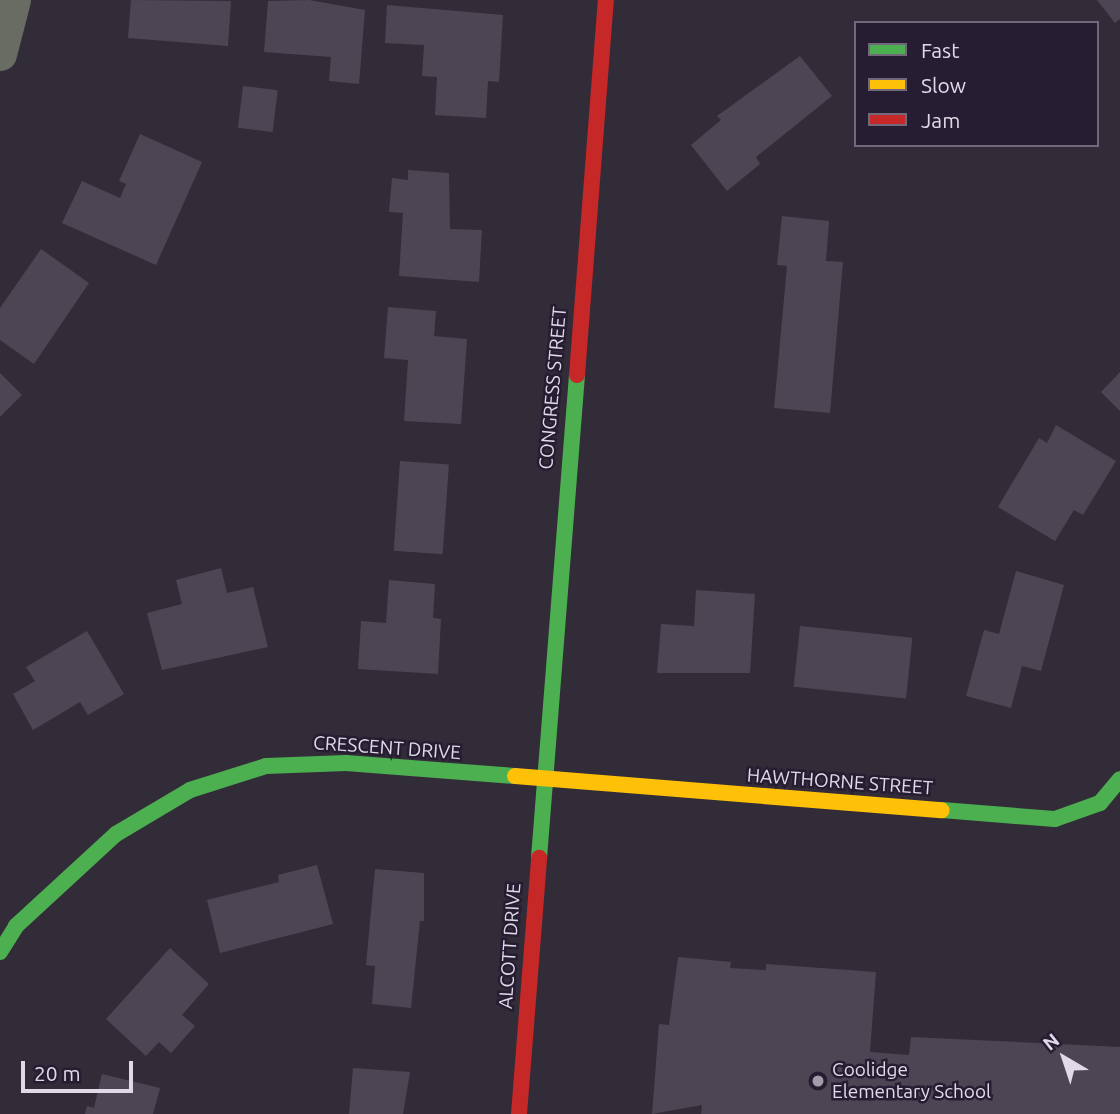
<!DOCTYPE html>
<style>
body{margin:0}
#map{position:relative;width:1120px;height:1114px;overflow:hidden;background:#322c38;font-family:Ubuntu,sans-serif}
div>[style]{position:absolute}
.building>*{inset:0;background:#4c4654;transform-origin:0 0}
.street>*{height:33px;margin:-16.5px;padding:0 16.5px;transform-origin:16.5px;border-radius:16.5px;background:#686c62}
.fast>*{height:16px;margin:-8px;padding:0 8px;transform-origin:8px;border-radius:8px;background:#4caf50}
.slow>*{height:16px;margin:-8px;padding:0 8px;transform-origin:8px;border-radius:8px;background:#ffc107}
.jam>*{height:16px;margin:-8px;padding:0 8px;transform-origin:8px;border-radius:8px;background:#c62828}
.dots>*{width:19px;height:19px;translate:-50% -50%;box-sizing:border-box;border:4px solid #271d32;border-radius:50%}
span{translate:-50% -50%;white-space:nowrap;text-align:center;line-height:1.15;-webkit-text-stroke:5px #271d32;paint-order:stroke}
.street-label{font-size:19px;color:#e0dae8}
.poi-label{font-size:19px;color:#e0dae8}
.left{translate:0 -50%;text-align:left}
.legend{position:absolute;left:854px;top:21px;width:245px;height:126px;box-sizing:border-box;background:#271d32;border:2px solid #71697b;margin:0;padding:9px 12px;list-style:none;font-size:21px;color:#e0dae8}
.legend li{display:flex;align-items:center;gap:14px;height:35px}
.legend b{width:35px;border:2px solid #71697b}
.north{position:absolute;left:1029px;top:1023px;width:70px;height:70px;-webkit-text-stroke:5px #271d32;paint-order:stroke;rotate:321deg;font-size:19px;font-weight:700;line-height:28px;text-align:center;color:#e0dae8}
.north::after{content:'';display:block;margin:auto;width:24px;height:32px;background:#e0dae8;clip-path:polygon(50% 0,100% 100%,50% 72%,0 100%)}
.scale{position:absolute;left:21px;top:1061px;width:112px;height:32px;box-sizing:border-box;border:4px solid #e0dae8;border-top:0;padding-left:9px;font-size:21px;line-height:24px;white-space:nowrap;color:#e0dae8;-webkit-text-stroke:5px #271d32;paint-order:stroke}
</style>
<div id="map">
<div class="building">
<div style="clip-path:polygon(131px 0,231px 1px,228px 46px,128px 38px)"></div>
<div style="clip-path:polygon(309px 0,365px 10px,359px 84px,329px 81px,331px 57px,264px 52px,268px 1px)"></div>
<div style="clip-path:polygon(1097px 0,1120px 0,1120px 19px,1115px 23px)"></div>
<div style="clip-path:polygon(387px 5px,503px 15px,499px 82px,488px 81px,486px 118px,435px 115px,437px 77px,422px 76px,424px 45px,385px 43px)"></div>
<div style="clip-path:polygon(800px 56px,832px 96px,756px 157px,760px 164px,727px 191px,691px 145px,721px 120px,717px 116px)"></div>
<div style="left:243px;top:86px;width:35px;height:42px;rotate:7deg"></div>
<div style="clip-path:polygon(140px 134px,202px 162px,156px 265px,62px 223px,82px 181px,120px 198px,126px 184px,119px 181px)"></div>
<div style="clip-path:polygon(408px 170px,449px 173px,450px 229px,482px 230px,479px 282px,399px 276px,403px 213px,389px 212px,392px 178px,408px 180px)"></div>
<div style="clip-path:polygon(782px 216px,829px 221px,826px 261px,843px 262px,830px 413px,774px 408px,787px 266px,777px 265px)"></div>
<div style="clip-path:polygon(41px 249px,89px 283px,34px 364px,0 340px,0 308px)"></div>
<div style="clip-path:polygon(388px 307px,436px 311px,434px 336px,467px 339px,461px 424px,404px 421px,408px 360px,384px 358px)"></div>
<div style="clip-path:polygon(1120px 372px,1120px 411px,1101px 392px)"></div>
<div style="clip-path:polygon(0 373px,22px 395px,0 417px)"></div>
<div style="clip-path:polygon(1056px 425px,1116px 461px,1083px 515px,1074px 510px,1055px 541px,998px 507px,1039px 438px,1047px 443px)"></div>
<div style="left:400px;top:461px;width:49px;height:90px;rotate:4deg"></div>
<div style="clip-path:polygon(221px 568px,227px 593px,253px 587px,268px 647px,162px 670px,147px 613px,182px 604px,176px 580px)"></div>
<div style="clip-path:polygon(1016px 571px,1064px 585px,1041px 671px,1022px 666px,1011px 708px,966px 696px,984px 630px,999px 634px)"></div>
<div style="clip-path:polygon(389px 580px,435px 584px,433px 618px,441px 619px,438px 674px,358px 669px,361px 621px,386px 623px)"></div>
<div style="clip-path:polygon(696px 590px,755px 594px,750px 673px,657px 673px,661px 624px,694px 626px)"></div>
<div style="left:800px;top:626px;width:113px;height:61px;rotate:6deg"></div>
<div style="clip-path:polygon(87px 631px,124px 694px,88px 715px,80px 702px,33px 730px,13px 694px,35px 681px,26px 667px)"></div>
<div style="clip-path:polygon(317px 865px,333px 924px,220px 953px,207px 900px,279px 882px,278px 875px)"></div>
<div style="clip-path:polygon(375px 869px,424px 873px,424px 921px,420px 921px,411px 1008px,372px 1004px,375px 966px,366px 965px)"></div>
<div style="clip-path:polygon(170px 948px,209px 984px,182px 1015px,195px 1026px,171px 1053px,159px 1042px,146px 1056px,106px 1019px)"></div>
<div style="clip-path:polygon(678px 957px,731px 962px,730px 968px,766px 970px,766px 964px,876px 972px,870px 1052px,909px 1055px,911px 1037px,1120px 1047px,1120px 1114px,701px 1114px,702px 1105px,652px 1114px,659px 1024px,669px 1025px)"></div>
<div style="clip-path:polygon(353px 1068px,410px 1072px,403px 1114px,349px 1114px)"></div>
<div style="clip-path:polygon(102px 1074px,160px 1088px,153px 1114px,85px 1114px,87px 1106px,94px 1108px)"></div>
</div>
<div class="street">
<div style="left:0;top:54px;width:56px;rotate:-75.5deg"></div>
</div>
<div class="fast">
<div style="left:942px;top:810px;width:113px;rotate:4.6deg"></div>
<div style="left:1055px;top:819px;width:48px;rotate:-19.6deg"></div>
<div style="left:1100px;top:803px;width:31px;rotate:-50deg"></div>
<div style="left:539px;top:858px;width:484px;rotate:-85.5deg"></div>
<div style="left:0;top:952px;width:31px;rotate:-58deg"></div>
<div style="left:16px;top:926px;width:136px;rotate:-42.6deg"></div>
<div style="left:116px;top:834px;width:86px;rotate:-30.7deg"></div>
<div style="left:190px;top:790px;width:80px;rotate:-17.5deg"></div>
<div style="left:266px;top:766px;width:80px;rotate:-2.1deg"></div>
<div style="left:346px;top:763px;width:169px;rotate:4.4deg"></div>
</div>
<div class="slow">
<div style="left:515px;top:776px;width:428px;rotate:4.6deg"></div>
</div>
<div class="jam">
<div style="left:577px;top:375px;width:376px;rotate:-85.6deg"></div>
<div style="left:519px;top:1114px;width:257px;rotate:-85.5deg"></div>
</div>
<div class="dots">
<div style="left:818px;top:1081px;background:#a39daa"></div>
</div>
<div class="street-label">
<span style="left:553px;top:388px;rotate:-85deg">CONGRESS STREET</span>
<span style="left:387px;top:748px;rotate:4deg">CRESCENT DRIVE</span>
<span style="left:840px;top:782px;rotate:4deg">HAWTHORNE STREET</span>
<span style="left:510px;top:946px;rotate:-86deg">ALCOTT DRIVE</span>
</div>
<div class="poi-label">
<span class="left" style="left:832px;top:1081px">Coolidge<br>Elementary School</span>
</div>
<ul class="legend">
<li><b style="height:9px;background:#4caf50"></b>Fast</li>
<li><b style="height:9px;background:#ffc107"></b>Slow</li>
<li><b style="height:9px;background:#c62828"></b>Jam</li>
</ul>
<div class="north">N</div>
<div class="scale">20 m</div>
</div>
